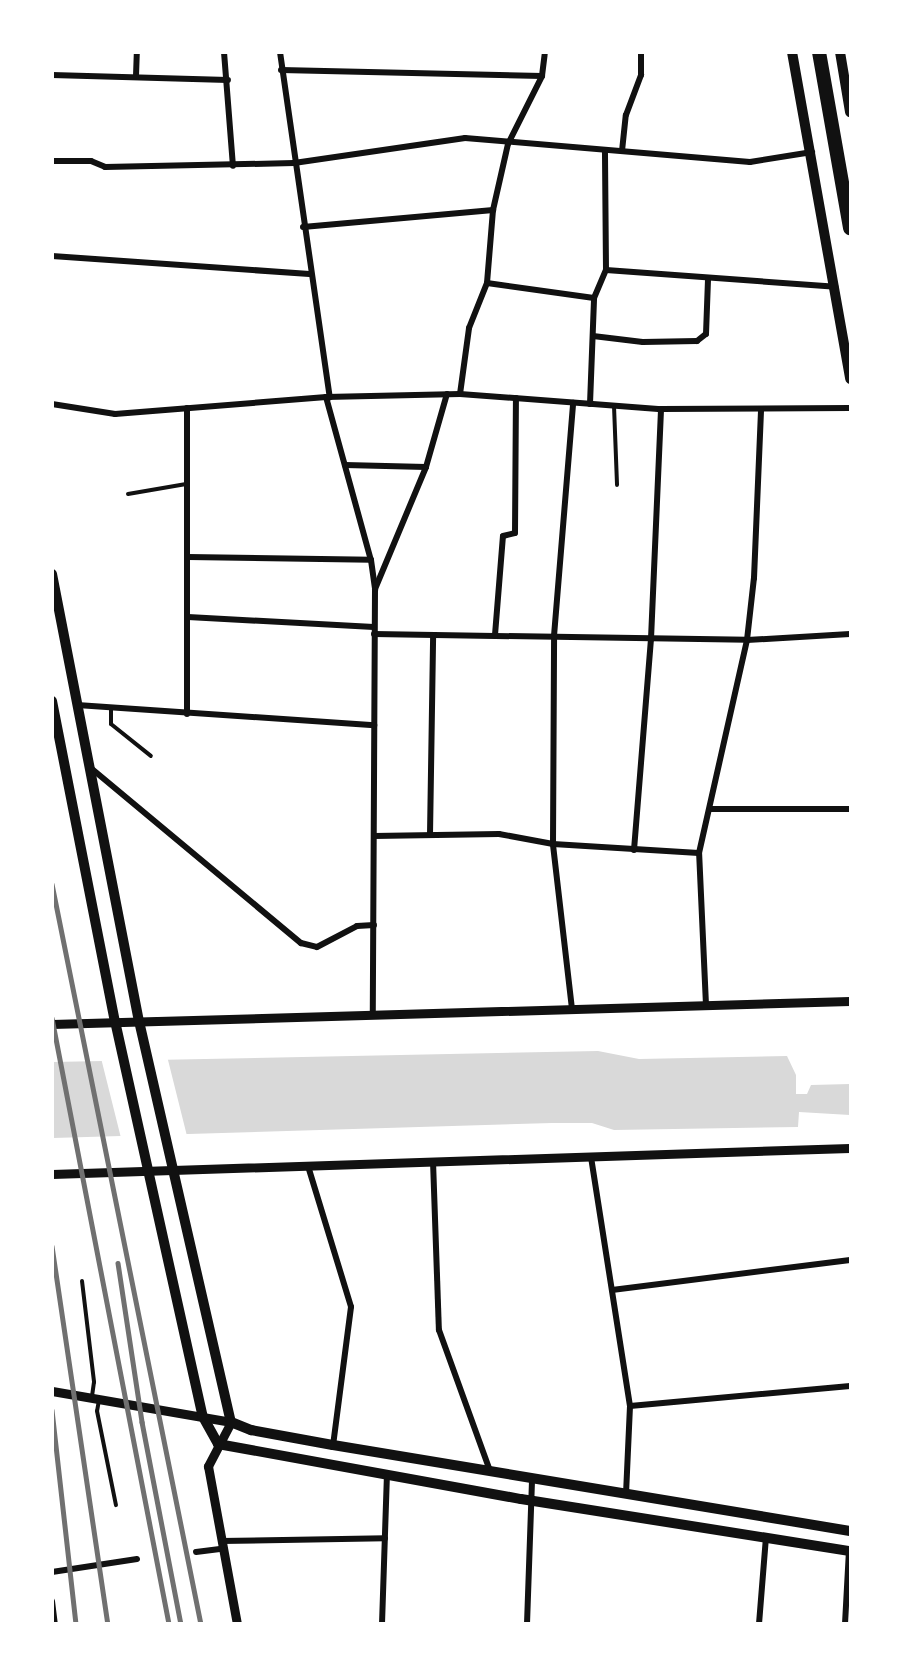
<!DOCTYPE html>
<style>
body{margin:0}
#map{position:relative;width:903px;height:1676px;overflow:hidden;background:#fff;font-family:Overpass,sans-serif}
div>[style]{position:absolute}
.water>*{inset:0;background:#d9d9d9}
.pier>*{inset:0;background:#fff}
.service>*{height:4px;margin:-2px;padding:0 2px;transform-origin:2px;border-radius:2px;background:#111}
.minor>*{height:6px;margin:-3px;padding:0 3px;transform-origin:3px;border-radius:3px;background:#111}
.tertiary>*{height:9px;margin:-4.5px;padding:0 4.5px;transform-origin:4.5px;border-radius:4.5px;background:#111}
.primary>*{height:10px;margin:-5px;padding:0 5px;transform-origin:5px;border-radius:5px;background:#111}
.motorway>*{height:14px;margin:-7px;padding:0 7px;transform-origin:7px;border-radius:7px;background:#111}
.rail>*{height:4.5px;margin:-2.25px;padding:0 2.25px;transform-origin:2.25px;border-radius:2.25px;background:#707070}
span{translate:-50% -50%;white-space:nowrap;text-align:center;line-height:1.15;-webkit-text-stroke:5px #fff;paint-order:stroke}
.frame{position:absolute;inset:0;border:54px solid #fff;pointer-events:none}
</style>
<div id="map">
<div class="water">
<div style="clip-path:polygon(598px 1051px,639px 1059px,787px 1056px,796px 1075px,796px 1094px,807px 1094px,811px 1085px,850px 1084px,850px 1115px,799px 1112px,798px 1127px,614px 1130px,592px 1123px,552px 1123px,53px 1138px,52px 1062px)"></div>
</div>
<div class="pier">
<div style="clip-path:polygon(167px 1056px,187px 1136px,121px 1138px,101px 1058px)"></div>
</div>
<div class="service">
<div style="left:614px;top:406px;width:79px;rotate:87.8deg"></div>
<div style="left:128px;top:494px;width:59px;rotate:-9.8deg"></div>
<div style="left:111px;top:708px;width:16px;rotate:90deg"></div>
<div style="left:111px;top:724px;width:51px;rotate:38.7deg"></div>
<div style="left:82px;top:1281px;width:102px;rotate:83.2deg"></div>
<div style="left:94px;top:1382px;width:15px;rotate:98deg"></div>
<div style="left:99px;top:1400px;width:11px;rotate:100deg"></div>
<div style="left:97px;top:1411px;width:96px;rotate:78.6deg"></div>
</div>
<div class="minor">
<div style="left:224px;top:52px;width:114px;rotate:85.5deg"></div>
<div style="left:280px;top:52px;width:349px;rotate:81.8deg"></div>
<div style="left:281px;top:70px;width:261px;rotate:1.3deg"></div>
<div style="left:52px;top:75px;width:176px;rotate:1.6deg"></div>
<div style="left:136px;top:76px;width:24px;rotate:-88deg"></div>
<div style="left:622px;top:151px;width:36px;rotate:-84deg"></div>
<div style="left:626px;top:115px;width:43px;rotate:-69.4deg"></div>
<div style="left:641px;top:75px;width:23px;rotate:-90deg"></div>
<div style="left:52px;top:161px;width:39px"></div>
<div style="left:91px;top:161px;width:15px;rotate:23deg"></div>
<div style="left:105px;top:167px;width:189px;rotate:-1.2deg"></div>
<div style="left:294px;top:163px;width:173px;rotate:-8.3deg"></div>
<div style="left:465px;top:138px;width:286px;rotate:4.8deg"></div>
<div style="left:750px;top:162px;width:63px;rotate:-9.2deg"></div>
<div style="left:303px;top:227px;width:191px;rotate:-5.1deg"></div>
<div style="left:52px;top:256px;width:258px;rotate:4deg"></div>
<div style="left:606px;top:270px;width:230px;rotate:4.2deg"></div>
<div style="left:487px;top:283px;width:108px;rotate:8deg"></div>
<div style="left:593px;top:336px;width:50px;rotate:6.8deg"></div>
<div style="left:643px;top:342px;width:54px;rotate:-1.1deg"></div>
<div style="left:697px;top:341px;width:11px;rotate:-38deg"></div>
<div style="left:706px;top:334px;width:54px;rotate:-87.9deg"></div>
<div style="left:460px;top:394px;width:67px;rotate:-82.2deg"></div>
<div style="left:469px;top:328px;width:48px;rotate:-68.2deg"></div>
<div style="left:487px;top:283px;width:73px;rotate:-85.3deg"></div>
<div style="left:493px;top:210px;width:68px;rotate:-77.2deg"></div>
<div style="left:508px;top:144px;width:76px;rotate:-63.4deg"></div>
<div style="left:542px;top:76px;width:24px;rotate:-83deg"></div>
<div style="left:326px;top:397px;width:169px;rotate:74.6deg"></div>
<div style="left:371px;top:560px;width:30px;rotate:82deg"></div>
<div style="left:375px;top:590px;width:424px;rotate:90.3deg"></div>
<div style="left:52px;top:404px;width:64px;rotate:9deg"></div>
<div style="left:115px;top:414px;width:212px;rotate:-4.6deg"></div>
<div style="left:326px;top:397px;width:134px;rotate:-1.3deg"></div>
<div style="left:460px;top:394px;width:202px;rotate:4.3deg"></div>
<div style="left:661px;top:409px;width:189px;rotate:-0.3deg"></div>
<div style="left:590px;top:404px;width:106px;rotate:-87.8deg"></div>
<div style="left:594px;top:298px;width:30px;rotate:-67deg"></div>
<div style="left:606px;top:270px;width:120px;rotate:-90.5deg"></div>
<div style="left:345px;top:465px;width:81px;rotate:1.4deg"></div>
<div style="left:188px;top:557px;width:183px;rotate:0.9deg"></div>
<div style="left:375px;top:589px;width:132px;rotate:-67.3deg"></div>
<div style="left:426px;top:467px;width:76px;rotate:-74deg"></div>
<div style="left:188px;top:617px;width:186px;rotate:3.1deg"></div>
<div style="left:374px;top:634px;width:373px;rotate:0.9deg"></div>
<div style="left:747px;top:640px;width:103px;rotate:-3.3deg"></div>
<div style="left:495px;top:635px;width:99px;rotate:-85.4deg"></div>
<div style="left:503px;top:536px;width:12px;rotate:-14deg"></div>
<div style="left:515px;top:533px;width:135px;rotate:-89.6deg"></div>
<div style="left:77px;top:705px;width:298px;rotate:3.9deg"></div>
<div style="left:187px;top:714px;width:306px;rotate:-90deg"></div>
<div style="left:92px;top:769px;width:272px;rotate:39.8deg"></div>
<div style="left:301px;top:943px;width:16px;rotate:14deg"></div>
<div style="left:317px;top:947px;width:45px;rotate:-27.7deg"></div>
<div style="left:357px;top:926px;width:17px;rotate:-3deg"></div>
<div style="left:710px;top:809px;width:140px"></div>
<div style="left:430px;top:835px;width:200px;rotate:-89.1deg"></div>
<div style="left:374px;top:836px;width:125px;rotate:-0.9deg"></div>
<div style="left:499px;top:834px;width:55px;rotate:10.5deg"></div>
<div style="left:553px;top:844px;width:146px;rotate:3.5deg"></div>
<div style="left:634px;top:850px;width:212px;rotate:-85.4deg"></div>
<div style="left:651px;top:639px;width:230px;rotate:-87.5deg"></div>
<div style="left:706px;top:1005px;width:152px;rotate:-92.6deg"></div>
<div style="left:699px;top:853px;width:218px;rotate:-77.3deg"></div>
<div style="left:747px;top:640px;width:62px;rotate:-83.6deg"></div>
<div style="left:754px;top:578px;width:168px;rotate:-87.6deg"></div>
<div style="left:572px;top:1009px;width:166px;rotate:-96.6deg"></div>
<div style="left:553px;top:844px;width:208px;rotate:-89.7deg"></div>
<div style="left:554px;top:636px;width:234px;rotate:-85.3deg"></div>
<div style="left:591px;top:1157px;width:252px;rotate:81.1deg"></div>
<div style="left:630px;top:1406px;width:87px;rotate:92.6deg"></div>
<div style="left:433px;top:1161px;width:169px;rotate:88deg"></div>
<div style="left:439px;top:1330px;width:150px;rotate:70.1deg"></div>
<div style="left:308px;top:1166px;width:147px;rotate:73deg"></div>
<div style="left:351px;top:1307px;width:139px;rotate:97.4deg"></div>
<div style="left:612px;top:1290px;width:240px;rotate:-7.2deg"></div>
<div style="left:630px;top:1406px;width:221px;rotate:-5.2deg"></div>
<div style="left:221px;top:1541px;width:164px;rotate:-1deg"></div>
<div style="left:196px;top:1552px;width:26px;rotate:-7deg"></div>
<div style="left:52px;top:1572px;width:86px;rotate:-8.7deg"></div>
<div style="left:52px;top:1601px;width:23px;rotate:83deg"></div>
<div style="left:382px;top:1624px;width:149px;rotate:-88.1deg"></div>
<div style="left:527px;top:1624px;width:145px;rotate:-88deg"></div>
<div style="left:759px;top:1624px;width:87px;rotate:-85.4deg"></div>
<div style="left:845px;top:1624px;width:73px;rotate:-86.9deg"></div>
</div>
<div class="tertiary">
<div style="left:52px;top:1024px;width:798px;rotate:-1.65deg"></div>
<div style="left:52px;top:1174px;width:798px;rotate:-1.87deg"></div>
<div style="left:52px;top:1391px;width:182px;rotate:9.8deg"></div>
<div style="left:231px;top:1422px;width:50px;rotate:117.6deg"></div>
<div style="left:208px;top:1466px;width:161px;rotate:79.6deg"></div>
</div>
<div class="primary">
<div style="left:792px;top:52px;width:332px;rotate:79.9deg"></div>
<div style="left:840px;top:52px;width:61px;rotate:80.5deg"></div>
<div style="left:52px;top:574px;width:455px;rotate:79deg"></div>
<div style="left:139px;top:1021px;width:411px;rotate:77.1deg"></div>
<div style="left:231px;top:1422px;width:22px;rotate:22deg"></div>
<div style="left:251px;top:1430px;width:83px;rotate:10.4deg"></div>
<div style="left:333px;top:1445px;width:524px;rotate:9.44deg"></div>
<div style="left:52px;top:701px;width:326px;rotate:78.9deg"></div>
<div style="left:115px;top:1021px;width:403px;rotate:77.5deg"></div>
<div style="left:202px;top:1415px;width:33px;rotate:61deg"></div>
<div style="left:218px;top:1444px;width:308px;rotate:10.3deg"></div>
<div style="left:521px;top:1499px;width:333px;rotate:9deg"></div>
</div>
<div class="motorway">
<div style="left:819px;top:52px;width:179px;rotate:80deg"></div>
</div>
<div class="rail">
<div style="left:52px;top:884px;width:755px;rotate:78.62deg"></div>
<div style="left:52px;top:1018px;width:617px;rotate:79.07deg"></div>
<div style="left:52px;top:1246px;width:382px;rotate:81.6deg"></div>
<div style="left:118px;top:1263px;width:161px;rotate:81.4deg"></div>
<div style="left:142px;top:1422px;width:206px;rotate:79.1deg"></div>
<div style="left:52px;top:1410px;width:215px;rotate:83.6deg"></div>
</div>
<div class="frame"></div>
</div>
